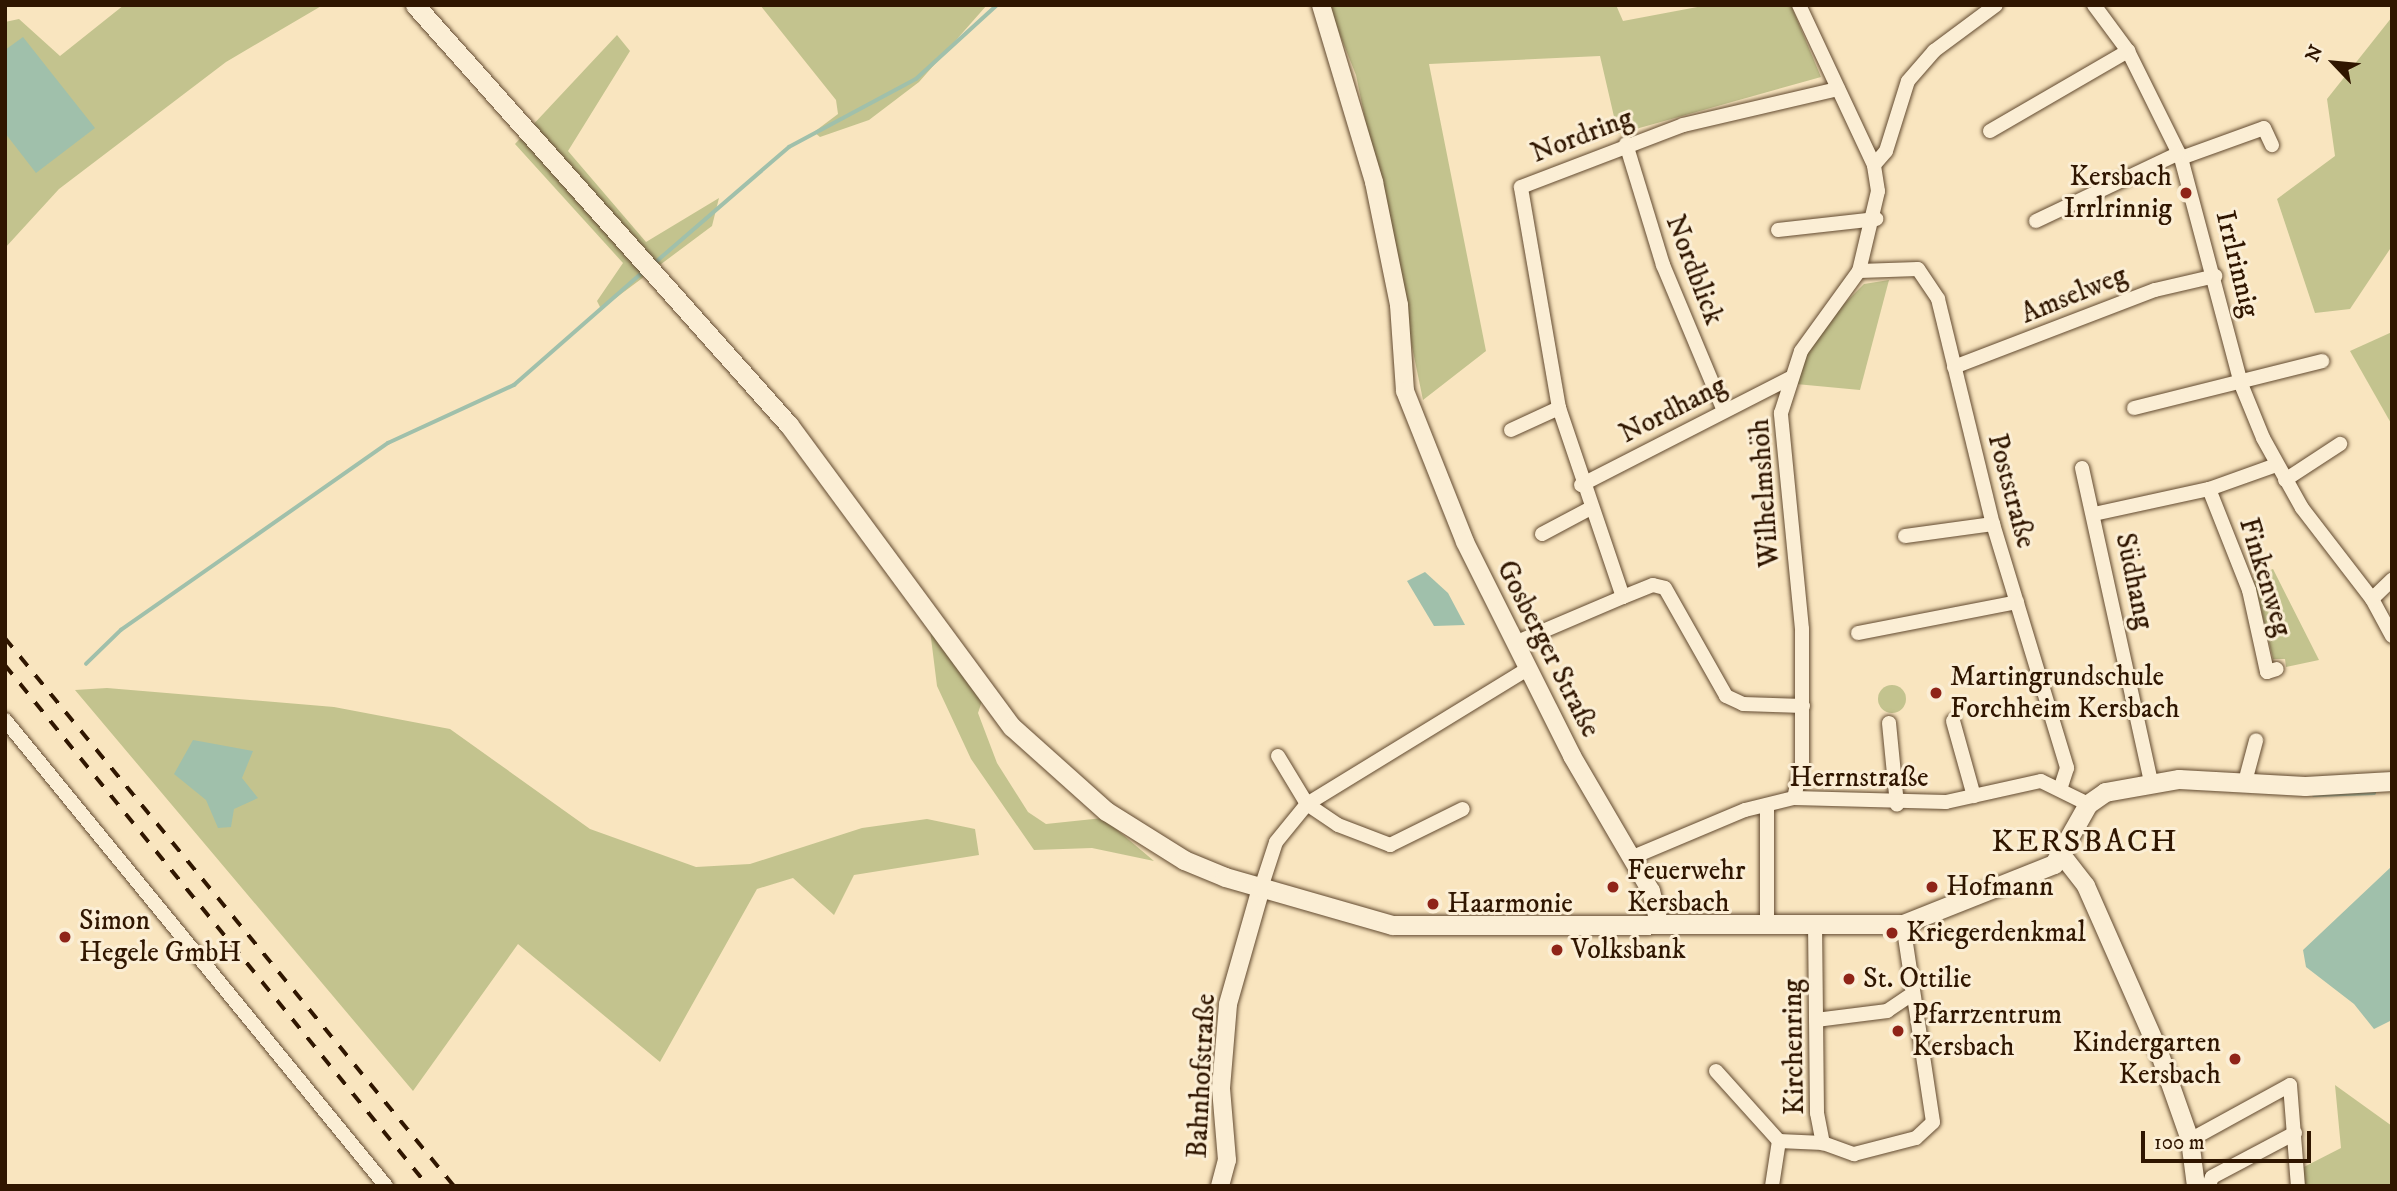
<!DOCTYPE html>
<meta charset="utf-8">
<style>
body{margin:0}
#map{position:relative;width:2397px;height:1191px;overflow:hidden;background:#f9e5bf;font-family:"IM FELL DW Pica",serif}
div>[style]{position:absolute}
.green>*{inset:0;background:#c3c38e}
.round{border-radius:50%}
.water>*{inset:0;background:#a0c0ab}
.stream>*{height:3.5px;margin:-1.75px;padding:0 1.75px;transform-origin:1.75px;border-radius:1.75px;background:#a0c0ab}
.roads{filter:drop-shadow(0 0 2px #624a30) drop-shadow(0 0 2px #624a30)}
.minor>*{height:14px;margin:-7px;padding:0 7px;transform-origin:7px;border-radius:7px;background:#fbeed5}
.tertiary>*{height:18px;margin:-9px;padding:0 9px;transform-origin:9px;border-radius:9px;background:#fbeed5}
.secondary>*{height:19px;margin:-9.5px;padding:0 9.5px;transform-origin:9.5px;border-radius:9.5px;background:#fbeed5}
.rail>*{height:3.5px;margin-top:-1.75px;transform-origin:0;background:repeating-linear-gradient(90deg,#301600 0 12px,transparent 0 24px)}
.dots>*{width:19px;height:19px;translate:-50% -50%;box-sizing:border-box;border:4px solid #fbeed5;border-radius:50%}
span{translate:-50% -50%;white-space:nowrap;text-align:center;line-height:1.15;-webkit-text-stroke:6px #fbeed5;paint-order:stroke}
.street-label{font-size:28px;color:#301600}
.poi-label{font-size:28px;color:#301600}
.right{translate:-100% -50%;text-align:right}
.left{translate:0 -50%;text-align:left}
.quarter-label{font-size:32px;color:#301600;letter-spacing:2px}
.frame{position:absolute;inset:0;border:7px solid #301600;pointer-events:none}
.north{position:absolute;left:2299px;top:28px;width:70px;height:70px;-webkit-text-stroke:5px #fbeed5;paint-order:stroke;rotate:296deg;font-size:19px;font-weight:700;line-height:28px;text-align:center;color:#301600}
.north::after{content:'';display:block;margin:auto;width:24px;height:32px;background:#301600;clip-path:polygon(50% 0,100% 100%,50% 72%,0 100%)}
.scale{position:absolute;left:2141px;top:1131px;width:170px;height:32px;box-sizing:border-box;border:4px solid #301600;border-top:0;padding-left:9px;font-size:21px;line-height:24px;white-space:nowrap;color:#301600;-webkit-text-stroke:5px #fbeed5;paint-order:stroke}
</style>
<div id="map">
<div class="green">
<div style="clip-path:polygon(124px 5px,323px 5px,226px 62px,59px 189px,5px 248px,5px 22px,19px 19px,60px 56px)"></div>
<div style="clip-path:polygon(760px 5px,987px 5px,919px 82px,869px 120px,820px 137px,814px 132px,838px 114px,836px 100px)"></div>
<div style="clip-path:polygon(1328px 5px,1616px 5px,1623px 21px,1708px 5px,1791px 5px,1821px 77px,1618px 134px,1600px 56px,1429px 64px,1486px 351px,1423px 400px,1356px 75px)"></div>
<div style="clip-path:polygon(2392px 17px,2392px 246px,2350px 309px,2315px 313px,2277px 199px,2335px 156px,2327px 99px)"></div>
<div style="clip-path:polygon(617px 35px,630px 51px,568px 151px,646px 242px,719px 198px,712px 226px,601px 309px,597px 301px,623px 263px,515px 144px)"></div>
<div style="clip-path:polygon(1889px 280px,1860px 390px,1796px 384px,1810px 347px,1839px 309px,1864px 284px)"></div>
<div style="clip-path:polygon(2392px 332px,2392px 425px,2350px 351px)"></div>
<div style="clip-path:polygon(2273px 569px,2319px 660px,2286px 667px,2285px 659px,2273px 659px,2253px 577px)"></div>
<div style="clip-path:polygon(930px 630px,982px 701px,978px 713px,997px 763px,1028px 812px,1046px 824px,1103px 818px,1154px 861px,1092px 848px,1034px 850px,971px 759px,937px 686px)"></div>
<div class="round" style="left:1878px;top:685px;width:28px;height:28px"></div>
<div style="clip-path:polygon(107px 688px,334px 707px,450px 729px,590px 829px,696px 867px,750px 864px,862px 828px,927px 819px,975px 829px,979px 855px,854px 875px,834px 915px,793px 878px,757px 889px,660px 1062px,518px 944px,413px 1091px,75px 690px)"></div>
<div style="clip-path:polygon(2335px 1085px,2392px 1126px,2392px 1186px,2301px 1186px,2298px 1170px,2341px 1148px)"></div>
</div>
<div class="water">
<div style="clip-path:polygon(23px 37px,95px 128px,36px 173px,5px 133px,5px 50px)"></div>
<div style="clip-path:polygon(1425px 572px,1448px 593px,1465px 625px,1434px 626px,1407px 581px)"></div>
<div style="clip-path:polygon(193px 740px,253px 751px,242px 778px,258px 798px,234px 809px,231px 827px,218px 828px,206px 800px,174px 774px)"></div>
<div style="clip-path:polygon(2392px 866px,2392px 1020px,2374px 1029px,2354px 1004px,2306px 967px,2303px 950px)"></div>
</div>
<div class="stream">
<div style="left:657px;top:261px;width:174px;rotate:-40.8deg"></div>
<div style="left:789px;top:147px;width:144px;rotate:-28.2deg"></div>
<div style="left:916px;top:79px;width:110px;rotate:-42.4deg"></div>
<div style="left:86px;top:664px;width:49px;rotate:-44.2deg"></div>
<div style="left:121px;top:630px;width:326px;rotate:-35deg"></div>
<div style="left:388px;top:443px;width:139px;rotate:-24.7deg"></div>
<div style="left:514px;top:385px;width:169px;rotate:-41.2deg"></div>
<div style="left:2314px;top:795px;width:60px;rotate:-1.9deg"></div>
</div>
<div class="roads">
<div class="minor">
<div style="left:2094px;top:5px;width:57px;rotate:53.5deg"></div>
<div style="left:2128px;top:51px;width:119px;rotate:63.6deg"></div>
<div style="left:2181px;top:158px;width:234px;rotate:75.1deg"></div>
<div style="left:2241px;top:384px;width:58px;rotate:67.8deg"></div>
<div style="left:2263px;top:438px;width:80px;rotate:60.9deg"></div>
<div style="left:2302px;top:508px;width:115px;rotate:52.4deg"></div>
<div style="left:2372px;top:599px;width:42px;rotate:61.6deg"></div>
<div style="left:1990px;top:131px;width:160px;rotate:-30.1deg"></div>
<div style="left:1626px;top:144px;width:127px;rotate:73deg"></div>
<div style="left:1663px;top:265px;width:158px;rotate:67.3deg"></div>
<div style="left:2181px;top:158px;width:88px;rotate:-19.9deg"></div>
<div style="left:2264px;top:128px;width:19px;rotate:65deg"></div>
<div style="left:1874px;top:165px;width:18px;rotate:-49deg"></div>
<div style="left:1886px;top:151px;width:73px;rotate:-72.6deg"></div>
<div style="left:1908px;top:81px;width:40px;rotate:-49deg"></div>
<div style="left:1934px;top:51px;width:77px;rotate:-36.6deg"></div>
<div style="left:2036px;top:221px;width:158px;rotate:-25.4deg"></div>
<div style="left:1778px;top:230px;width:99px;rotate:-6.4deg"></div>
<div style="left:1859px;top:271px;width:59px;rotate:-1.9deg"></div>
<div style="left:1918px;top:269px;width:36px;rotate:56deg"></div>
<div style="left:1938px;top:299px;width:232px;rotate:76.3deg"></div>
<div style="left:1993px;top:524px;width:255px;rotate:73.1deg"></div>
<div style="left:2067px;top:768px;width:19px;rotate:108deg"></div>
<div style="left:1954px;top:367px;width:215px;rotate:-21deg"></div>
<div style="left:2155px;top:290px;width:62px;rotate:-13.1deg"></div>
<div style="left:2134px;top:408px;width:194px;rotate:-14deg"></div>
<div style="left:1511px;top:430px;width:53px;rotate:-24.6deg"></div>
<div style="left:2082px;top:468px;width:321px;rotate:77.6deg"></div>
<div style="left:2285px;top:480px;width:66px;rotate:-33.2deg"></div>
<div style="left:1581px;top:485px;width:233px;rotate:-27.1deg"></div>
<div style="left:2209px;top:489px;width:109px;rotate:68.4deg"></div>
<div style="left:2249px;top:590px;width:84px;rotate:77.6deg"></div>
<div style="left:2267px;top:672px;width:10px;rotate:-17deg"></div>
<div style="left:2094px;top:514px;width:118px;rotate:-12.3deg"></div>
<div style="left:2209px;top:489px;width:71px;rotate:-19.7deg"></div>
<div style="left:1542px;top:534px;width:53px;rotate:-28deg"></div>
<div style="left:1905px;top:536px;width:89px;rotate:-7.8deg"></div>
<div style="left:1623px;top:597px;width:32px;rotate:-22deg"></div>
<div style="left:1653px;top:585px;width:12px;rotate:14deg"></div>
<div style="left:1665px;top:588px;width:124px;rotate:60.5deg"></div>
<div style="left:1726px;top:696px;width:19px;rotate:25deg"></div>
<div style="left:1743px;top:704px;width:60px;rotate:1.9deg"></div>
<div style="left:2372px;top:599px;width:28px;rotate:-44deg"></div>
<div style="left:1858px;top:633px;width:162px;rotate:-11deg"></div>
<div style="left:1515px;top:643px;width:117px;rotate:-23.1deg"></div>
<div style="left:1623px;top:597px;width:200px;rotate:-108.7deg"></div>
<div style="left:1559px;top:408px;width:224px;rotate:-99.8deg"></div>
<div style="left:1521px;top:187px;width:173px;rotate:-20.9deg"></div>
<div style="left:1683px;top:125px;width:159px;rotate:-13.1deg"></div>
<div style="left:5px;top:720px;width:602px;rotate:50.73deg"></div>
<div style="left:1953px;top:721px;width:78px;rotate:74.4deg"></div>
<div style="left:1889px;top:723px;width:82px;rotate:84.4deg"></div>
<div style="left:1278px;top:756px;width:56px;rotate:58.9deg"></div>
<div style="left:1307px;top:804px;width:37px;rotate:34deg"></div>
<div style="left:1338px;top:825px;width:56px;rotate:21deg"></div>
<div style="left:1390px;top:845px;width:81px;rotate:-26.3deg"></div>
<div style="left:2246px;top:778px;width:39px;rotate:-75deg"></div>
<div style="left:1794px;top:798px;width:35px;rotate:-77deg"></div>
<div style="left:1802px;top:764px;width:135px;rotate:-90deg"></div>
<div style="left:1802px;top:629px;width:217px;rotate:-95.6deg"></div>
<div style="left:1781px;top:413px;width:65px;rotate:-72.1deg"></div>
<div style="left:1801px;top:351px;width:99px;rotate:-54.1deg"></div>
<div style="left:1859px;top:271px;width:82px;rotate:-76.6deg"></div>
<div style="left:1878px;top:191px;width:26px;rotate:-99deg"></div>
<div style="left:1874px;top:165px;width:177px;rotate:-115.1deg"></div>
<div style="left:1633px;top:857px;width:121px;rotate:-22.8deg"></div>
<div style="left:1745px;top:810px;width:50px;rotate:-13.8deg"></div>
<div style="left:1794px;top:798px;width:152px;rotate:1.5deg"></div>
<div style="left:1946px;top:802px;width:97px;rotate:-12.5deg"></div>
<div style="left:2041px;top:781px;width:52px;rotate:26.1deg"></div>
<div style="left:1261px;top:888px;width:48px;rotate:-71.9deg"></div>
<div style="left:1276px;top:842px;width:49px;rotate:-50.8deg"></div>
<div style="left:1307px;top:804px;width:258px;rotate:-31.5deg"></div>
<div style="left:1767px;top:921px;width:116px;rotate:-90deg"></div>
<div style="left:1815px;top:922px;width:191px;rotate:89.4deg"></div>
<div style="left:1817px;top:1113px;width:31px;rotate:79deg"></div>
<div style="left:1823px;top:1143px;width:33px;rotate:20deg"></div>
<div style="left:1854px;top:1154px;width:64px;rotate:-14.5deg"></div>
<div style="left:1916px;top:1138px;width:23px;rotate:-43deg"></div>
<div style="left:1933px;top:1122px;width:200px;rotate:-98.6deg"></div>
<div style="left:1816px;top:1020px;width:72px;rotate:-7.2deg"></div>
<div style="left:1887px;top:1011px;width:29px;rotate:-34deg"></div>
<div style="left:1716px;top:1071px;width:94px;rotate:48deg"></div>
<div style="left:1779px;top:1141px;width:44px;rotate:2.6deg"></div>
<div style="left:2190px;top:1140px;width:114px;rotate:-28.8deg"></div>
<div style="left:2290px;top:1085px;width:101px;rotate:85.5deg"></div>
<div style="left:1772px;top:1186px;width:46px;rotate:-81.2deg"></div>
<div style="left:2209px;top:1186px;width:9px;rotate:-72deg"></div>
<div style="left:2212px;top:1177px;width:94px;rotate:-27.9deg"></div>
</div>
<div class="tertiary">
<div style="left:1321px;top:5px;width:185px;rotate:73.3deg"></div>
<div style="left:1374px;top:182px;width:126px;rotate:78.5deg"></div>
<div style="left:1399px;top:305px;width:86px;rotate:86deg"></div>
<div style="left:1405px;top:391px;width:162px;rotate:68.3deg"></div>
<div style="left:1465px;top:542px;width:239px;rotate:63.4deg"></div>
<div style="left:1572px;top:756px;width:156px;rotate:59.7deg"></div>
<div style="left:1651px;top:891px;width:32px;rotate:76deg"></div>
<div style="left:2062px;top:855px;width:39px;rotate:52deg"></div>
<div style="left:2086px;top:886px;width:178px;rotate:66.2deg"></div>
<div style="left:2158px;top:1049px;width:96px;rotate:70.6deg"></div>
<div style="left:2190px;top:1140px;width:46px;rotate:82.6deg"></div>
<div style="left:1220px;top:1186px;width:27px;rotate:-75deg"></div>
<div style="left:1227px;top:1160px;width:72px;rotate:-94.8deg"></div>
<div style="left:1221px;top:1088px;width:84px;rotate:-85.2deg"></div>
<div style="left:1228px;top:1004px;width:121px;rotate:-74.1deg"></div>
</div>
<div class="secondary">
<div style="left:415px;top:5px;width:562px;rotate:48.32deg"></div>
<div style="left:789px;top:425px;width:375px;rotate:53.6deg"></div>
<div style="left:1012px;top:727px;width:126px;rotate:41.8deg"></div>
<div style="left:1106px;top:811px;width:92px;rotate:32.1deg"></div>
<div style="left:1184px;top:860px;width:44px;rotate:22.5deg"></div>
<div style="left:1225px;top:877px;width:174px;rotate:16deg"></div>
<div style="left:1392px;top:925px;width:511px;rotate:-0.11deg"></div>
<div style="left:1903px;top:924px;width:162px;rotate:-21.7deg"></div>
<div style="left:2054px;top:864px;width:69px;rotate:-60.5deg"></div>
<div style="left:2088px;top:804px;width:21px;rotate:-35deg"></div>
<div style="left:2105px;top:792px;width:75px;rotate:-10deg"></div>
<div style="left:2179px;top:779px;width:126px;rotate:3.2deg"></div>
<div style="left:2305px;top:786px;width:87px;rotate:-3.3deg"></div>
</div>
</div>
<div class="rail">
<div style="left:5px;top:638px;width:708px;rotate:50.67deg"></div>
<div style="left:5px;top:665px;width:671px;rotate:50.93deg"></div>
</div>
<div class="dots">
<div style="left:2186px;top:193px;background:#8f2418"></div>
<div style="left:1936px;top:693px;background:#8f2418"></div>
<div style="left:1613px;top:887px;background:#8f2418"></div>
<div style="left:1932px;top:887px;background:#8f2418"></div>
<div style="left:1433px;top:904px;background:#8f2418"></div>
<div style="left:1892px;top:933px;background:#8f2418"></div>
<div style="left:65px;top:937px;background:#8f2418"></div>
<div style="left:1557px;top:950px;background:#8f2418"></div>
<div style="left:1849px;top:979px;background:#8f2418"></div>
<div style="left:1898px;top:1031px;background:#8f2418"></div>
<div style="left:2235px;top:1059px;background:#8f2418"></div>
</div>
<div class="street-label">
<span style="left:1582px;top:136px;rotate:-21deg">Nordring</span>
<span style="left:2237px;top:264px;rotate:76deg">Irrlrinnig</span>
<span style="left:1694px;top:270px;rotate:69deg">Nordblick</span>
<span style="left:2074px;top:295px;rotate:-22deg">Amselweg</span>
<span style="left:1673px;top:410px;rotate:-27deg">Nordhang</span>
<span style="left:2011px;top:491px;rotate:75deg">Poststraße</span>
<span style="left:1765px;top:493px;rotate:-94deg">Wilhelmshöh</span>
<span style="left:2265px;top:577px;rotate:73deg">Finkenweg</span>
<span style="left:2134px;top:581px;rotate:78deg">Südhang</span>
<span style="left:1548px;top:649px;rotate:63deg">Gosberger Straße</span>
<span style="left:1859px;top:778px">Herrnstraße</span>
<span style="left:1794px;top:1047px;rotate:-91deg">Kirchenring</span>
<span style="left:1202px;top:1076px;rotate:-87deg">Bahnhofstraße</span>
</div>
<div class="poi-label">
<span class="right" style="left:2172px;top:193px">Kersbach<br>Irrlrinnig</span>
<span class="left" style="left:1950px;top:693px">Martingrundschule<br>Forchheim Kersbach</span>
<span class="left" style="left:1627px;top:887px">Feuerwehr<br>Kersbach</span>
<span class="left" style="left:1946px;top:887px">Hofmann</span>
<span class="left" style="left:1447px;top:904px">Haarmonie</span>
<span class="left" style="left:79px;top:937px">Simon<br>Hegele GmbH</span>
<span class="left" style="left:1906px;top:933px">Kriegerdenkmal</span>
<span class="left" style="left:1571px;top:950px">Volksbank</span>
<span class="left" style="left:1863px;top:979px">St. Ottilie</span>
<span class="left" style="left:1912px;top:1031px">Pfarrzentrum<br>Kersbach</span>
<span class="right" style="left:2221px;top:1059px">Kindergarten<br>Kersbach</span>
</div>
<div class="quarter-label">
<span style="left:2085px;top:842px">KERSBACH</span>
</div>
<div class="frame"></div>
<div class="north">N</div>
<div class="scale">100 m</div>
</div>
